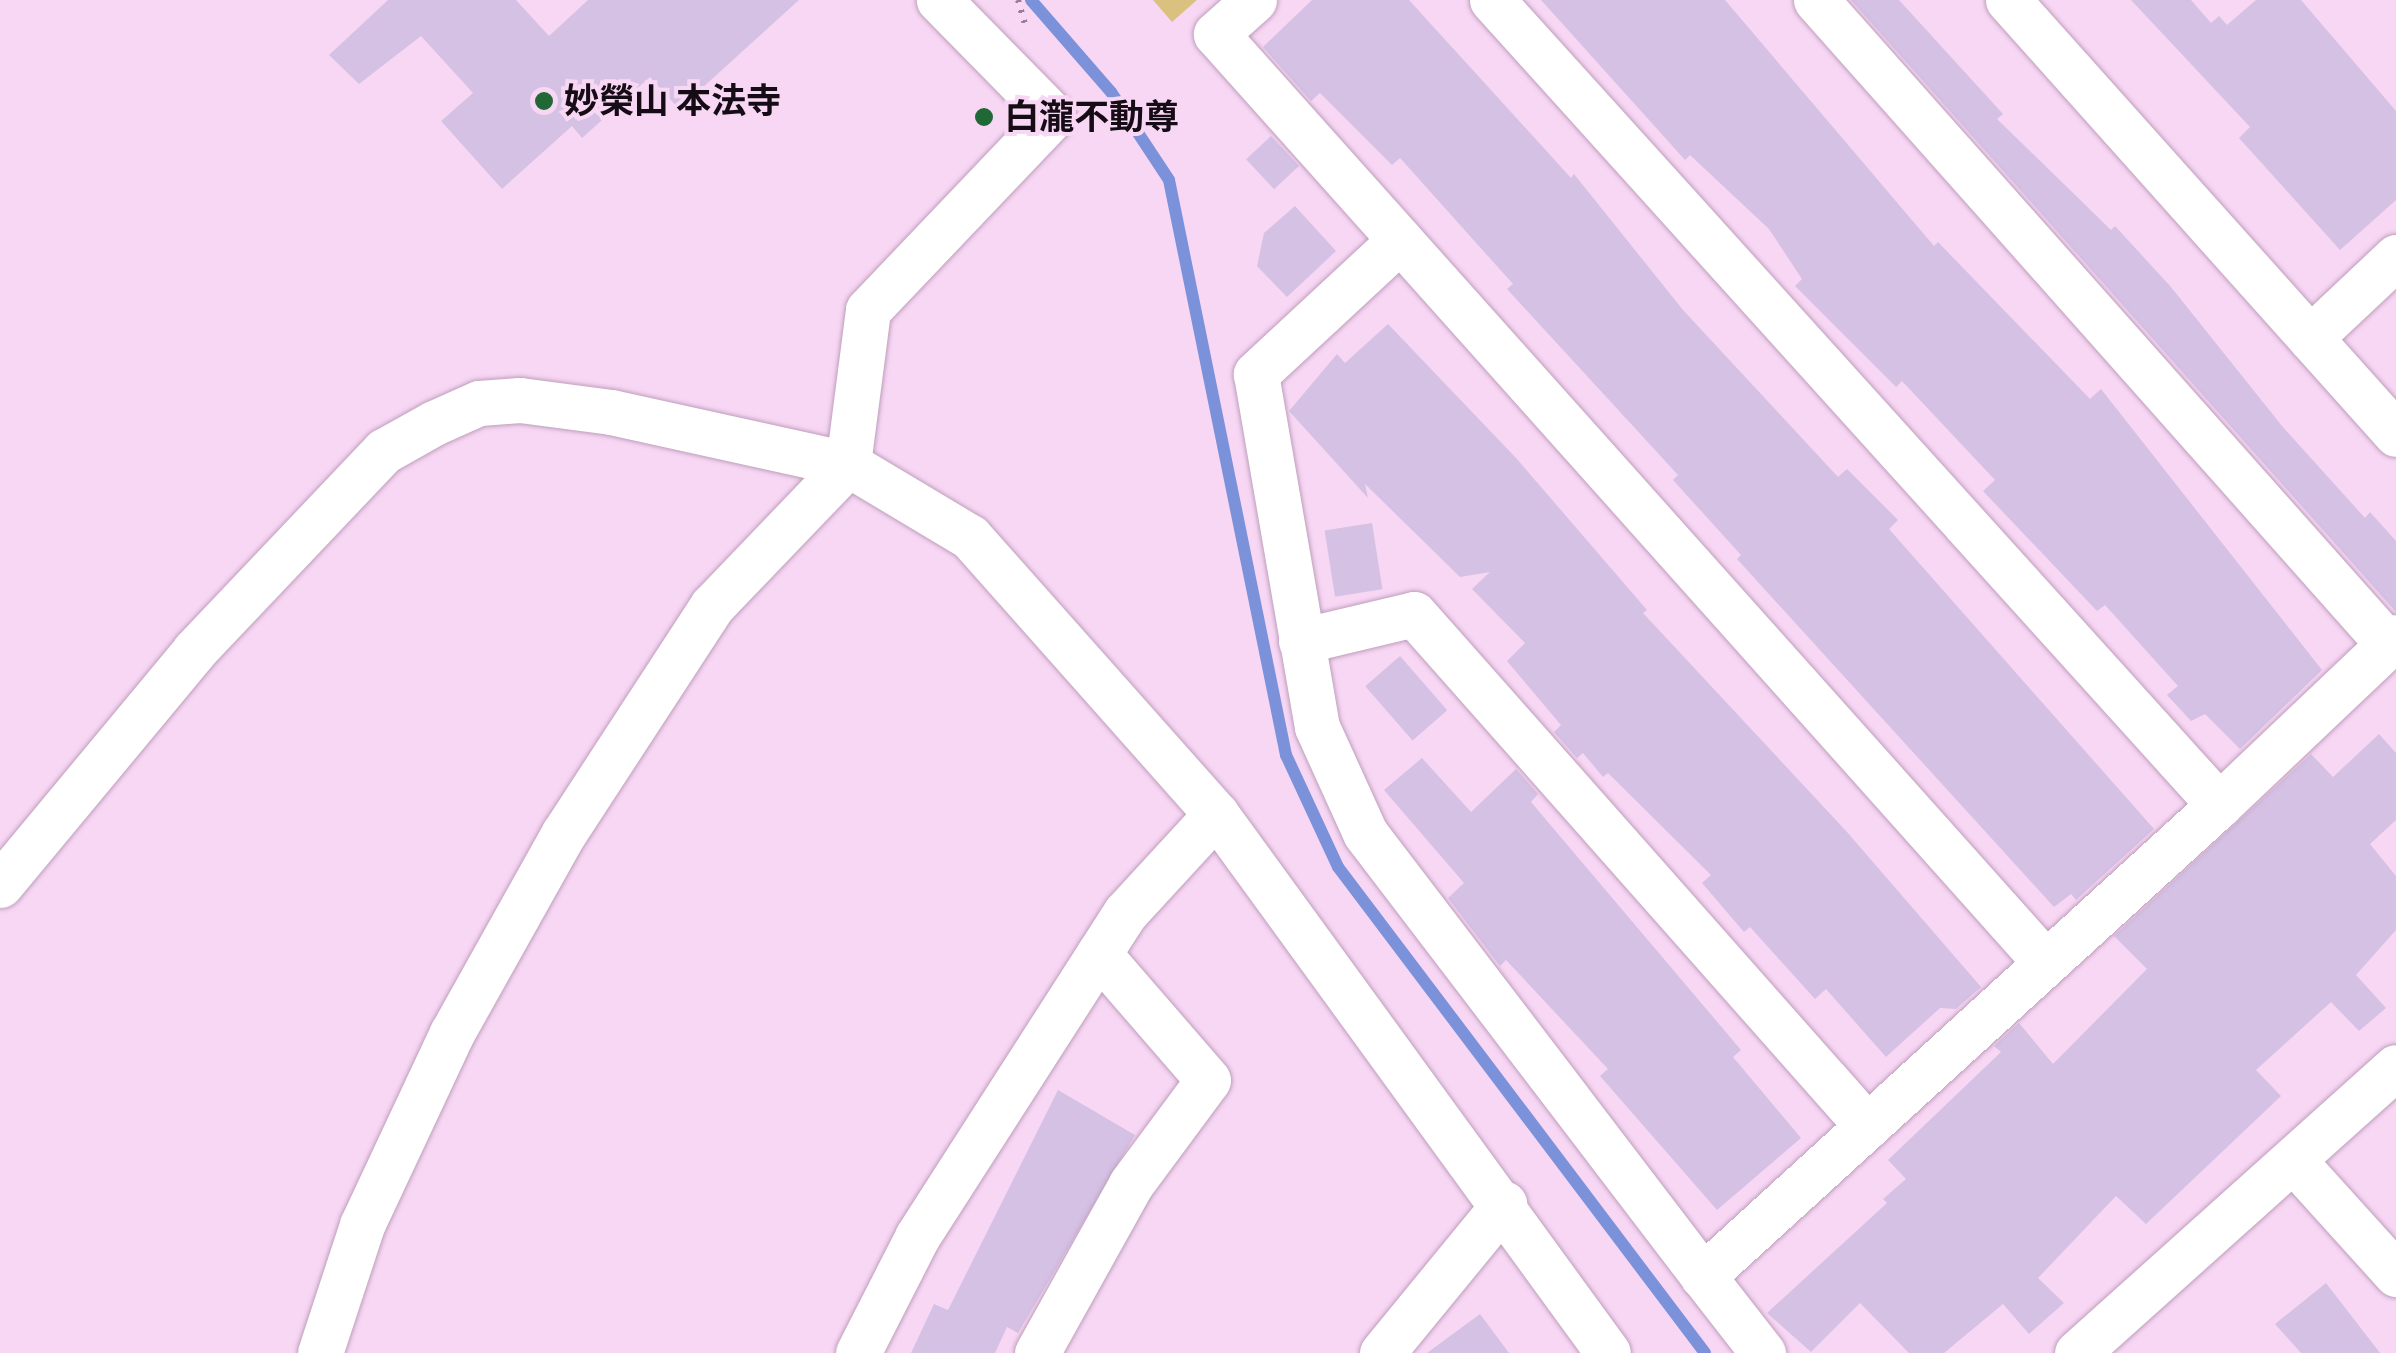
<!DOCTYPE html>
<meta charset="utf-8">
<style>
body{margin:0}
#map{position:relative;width:2396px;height:1353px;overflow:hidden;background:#f8d7f5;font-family:"Fira Sans Condensed","Noto Sans JP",sans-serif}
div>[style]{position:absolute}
.green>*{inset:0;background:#dac17f}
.stream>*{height:12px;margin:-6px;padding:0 6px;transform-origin:6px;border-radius:6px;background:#7b92db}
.building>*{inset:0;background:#d4c1e4;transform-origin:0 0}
.path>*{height:6px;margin-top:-3px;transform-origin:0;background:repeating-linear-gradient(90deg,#957e93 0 2.5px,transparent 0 10.5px)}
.roads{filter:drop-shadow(0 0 2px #be9fbb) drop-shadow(0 0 2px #be9fbb)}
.minor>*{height:45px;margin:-22.5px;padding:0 22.5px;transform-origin:22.5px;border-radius:22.5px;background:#fff}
.dots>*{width:28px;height:28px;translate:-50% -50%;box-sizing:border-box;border:5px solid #f8d7f5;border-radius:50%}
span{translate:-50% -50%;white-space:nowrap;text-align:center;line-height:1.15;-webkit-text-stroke:8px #f8d7f5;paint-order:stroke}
.poi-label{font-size:35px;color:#160c16;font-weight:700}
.left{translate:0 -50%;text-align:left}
</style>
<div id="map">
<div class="green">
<div style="clip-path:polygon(1153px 0,1197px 0,1172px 22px)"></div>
</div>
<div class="stream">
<div style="left:1031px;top:0;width:122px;rotate:49deg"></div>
<div style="left:1111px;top:92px;width:105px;rotate:56.6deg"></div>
<div style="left:1169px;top:180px;width:587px;rotate:78.5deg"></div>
<div style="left:1286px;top:755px;width:123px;rotate:65.1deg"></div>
<div style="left:1338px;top:867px;width:609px;rotate:52.94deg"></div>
</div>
<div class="building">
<div style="clip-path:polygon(388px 0,516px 0,549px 36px,588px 0,799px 0,679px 109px,650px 77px,582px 138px,572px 126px,502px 189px,441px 121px,473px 93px,421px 36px,359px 84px,329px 55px)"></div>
<div style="clip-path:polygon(1312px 0,1409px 0,1571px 178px,1574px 174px,1683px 310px,1838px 477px,1847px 469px,1898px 520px,1889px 529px,2154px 829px,2076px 900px,2071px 894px,2054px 907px,1737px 559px,1741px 555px,1673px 480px,1678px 475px,1507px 289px,1513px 284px,1400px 158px,1392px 165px,1320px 93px,1311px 101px,1263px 47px)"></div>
<div style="clip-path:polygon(1541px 0,1725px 0,1934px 246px,1938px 242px,2090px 399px,2101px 389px,2322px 670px,2240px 749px,2205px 714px,2191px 721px,2167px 695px,2178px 686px,2105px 605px,2097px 611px,1983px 491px,1995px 480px,1902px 381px,1896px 387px,1795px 286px,1802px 279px,1769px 229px,1690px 155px,1685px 160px)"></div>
<div style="clip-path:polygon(1851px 0,1899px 0,2003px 114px,1997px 119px,2111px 230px,2115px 226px,2171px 287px,2282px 426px,2365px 518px,2370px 512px,2396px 541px,2396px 612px)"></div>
<div style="clip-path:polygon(2131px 0,2191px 0,2211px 23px,2219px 16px,2227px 25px,2256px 0,2301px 0,2396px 111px,2396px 200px,2340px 250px,2239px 138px,2250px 127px)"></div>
<div style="left:1271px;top:136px;width:41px;height:34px;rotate:47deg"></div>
<div style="clip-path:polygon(1295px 206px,1336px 251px,1287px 297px,1257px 266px,1264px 233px)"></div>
<div style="clip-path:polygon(1388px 324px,1516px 458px,1647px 610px,1643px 613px,1847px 832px,1981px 987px,1956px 1009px,1940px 1008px,1886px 1057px,1826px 989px,1815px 999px,1750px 927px,1744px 932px,1702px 883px,1711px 875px,1608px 773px,1603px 777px,1583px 753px,1577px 758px,1554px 732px,1561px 725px,1507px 661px,1525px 643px,1472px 589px,1490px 572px,1460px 577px,1365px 484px,1368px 498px,1289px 411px,1337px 354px,1345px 363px)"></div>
<div style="left:1372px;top:523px;width:67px;height:48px;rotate:81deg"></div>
<div style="left:1400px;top:656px;width:72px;height:46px;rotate:49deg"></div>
<div style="clip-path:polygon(2379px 734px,2396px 753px,2396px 820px,2370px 844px,2396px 876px,2396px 930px,2356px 975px,2386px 1008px,2359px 1031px,2331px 1002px,2256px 1070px,2281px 1096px,2146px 1224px,2116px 1196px,2038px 1278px,2064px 1303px,2029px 1334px,2003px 1304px,1944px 1353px,1909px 1353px,1860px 1303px,1811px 1352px,1767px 1313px,1887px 1203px,1883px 1199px,1906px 1179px,1888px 1160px,2001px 1052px,1994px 1046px,2019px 1023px,2053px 1064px,2147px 969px,2114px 936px,2311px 754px,2333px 777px)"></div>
<div style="clip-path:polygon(1422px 758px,1471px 812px,1516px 769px,1538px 794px,1531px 802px,1741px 1050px,1733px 1057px,1801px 1138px,1717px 1210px,1600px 1076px,1608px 1069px,1506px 960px,1500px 966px,1448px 898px,1464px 883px,1384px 790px)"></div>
<div style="clip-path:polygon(1058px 1090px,1135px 1135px,1018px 1333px,1007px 1327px,995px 1353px,911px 1353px,934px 1304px,948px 1310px)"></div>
<div style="clip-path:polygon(2326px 1283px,2380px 1353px,2301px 1353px,2275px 1324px)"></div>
<div style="clip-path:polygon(1480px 1314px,1509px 1353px,1427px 1353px)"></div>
</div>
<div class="path">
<div style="left:1018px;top:0;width:25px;rotate:74deg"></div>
</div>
<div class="roads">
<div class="minor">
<div style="left:1254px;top:0;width:51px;rotate:138.2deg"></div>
<div style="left:1216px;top:34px;width:1244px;rotate:48.22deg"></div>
<div style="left:1492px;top:0;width:1085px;rotate:47.91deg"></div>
<div style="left:2219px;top:805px;width:699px;rotate:137.61deg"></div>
<div style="left:1703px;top:1276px;width:98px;rotate:52.1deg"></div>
<div style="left:1816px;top:0;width:861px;rotate:48.39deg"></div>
<div style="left:2008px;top:0;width:582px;rotate:48.2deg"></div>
<div style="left:1400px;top:240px;width:197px;rotate:137.1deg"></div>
<div style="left:1256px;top:374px;width:358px;rotate:80.2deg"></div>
<div style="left:1317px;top:727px;width:116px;rotate:65.6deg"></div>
<div style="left:1365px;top:833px;width:557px;rotate:52.66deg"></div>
<div style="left:2310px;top:338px;width:118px;rotate:-43.3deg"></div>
<div style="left:1301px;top:641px;width:116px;rotate:-13.4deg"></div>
<div style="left:1414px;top:614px;width:684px;rotate:48.5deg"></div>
<div style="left:2219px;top:805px;width:244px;rotate:-43.5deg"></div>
<div style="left:0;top:885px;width:304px;rotate:-50.3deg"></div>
<div style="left:194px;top:651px;width:276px;rotate:-46.5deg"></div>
<div style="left:384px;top:451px;width:57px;rotate:-29.2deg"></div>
<div style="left:434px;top:423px;width:49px;rotate:-24deg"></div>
<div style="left:479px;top:403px;width:41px;rotate:-4.2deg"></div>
<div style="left:520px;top:400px;width:92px;rotate:7.5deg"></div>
<div style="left:611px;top:412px;width:243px;rotate:12.4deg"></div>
<div style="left:848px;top:464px;width:142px;rotate:30.9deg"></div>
<div style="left:970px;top:537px;width:370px;rotate:48.4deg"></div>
<div style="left:1216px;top:814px;width:666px;rotate:53.97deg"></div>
<div style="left:2293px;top:1160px;width:154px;rotate:47.9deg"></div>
<div style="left:320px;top:1353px;width:135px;rotate:-71.8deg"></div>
<div style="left:362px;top:1225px;width:212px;rotate:-64.9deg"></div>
<div style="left:452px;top:1033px;width:229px;rotate:-60.8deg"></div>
<div style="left:564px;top:833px;width:271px;rotate:-56.9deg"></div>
<div style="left:712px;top:606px;width:197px;rotate:-46.2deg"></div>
<div style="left:848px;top:464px;width:155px;rotate:-82.6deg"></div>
<div style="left:868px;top:310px;width:268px;rotate:-46.4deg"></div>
<div style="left:1053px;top:116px;width:163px;rotate:-134.5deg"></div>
<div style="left:858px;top:1353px;width:130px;rotate:-63deg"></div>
<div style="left:917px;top:1237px;width:386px;rotate:-57.3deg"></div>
<div style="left:1126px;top:912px;width:133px;rotate:-47.4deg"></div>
<div style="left:1037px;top:1353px;width:193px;rotate:-60.9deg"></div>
<div style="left:1131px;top:1184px;width:129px;rotate:-53.5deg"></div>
<div style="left:1208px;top:1080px;width:167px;rotate:-130.9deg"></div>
<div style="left:1382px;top:1353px;width:193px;rotate:-50.7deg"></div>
<div style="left:2077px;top:1353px;width:428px;rotate:-41.9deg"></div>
</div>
</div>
<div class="dots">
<div style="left:544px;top:101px;background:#206835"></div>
<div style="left:984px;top:117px;background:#206835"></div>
</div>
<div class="poi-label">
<span class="left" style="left:564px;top:101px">妙榮山 本法寺</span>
<span class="left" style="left:1004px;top:117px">白瀧不動尊</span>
</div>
</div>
